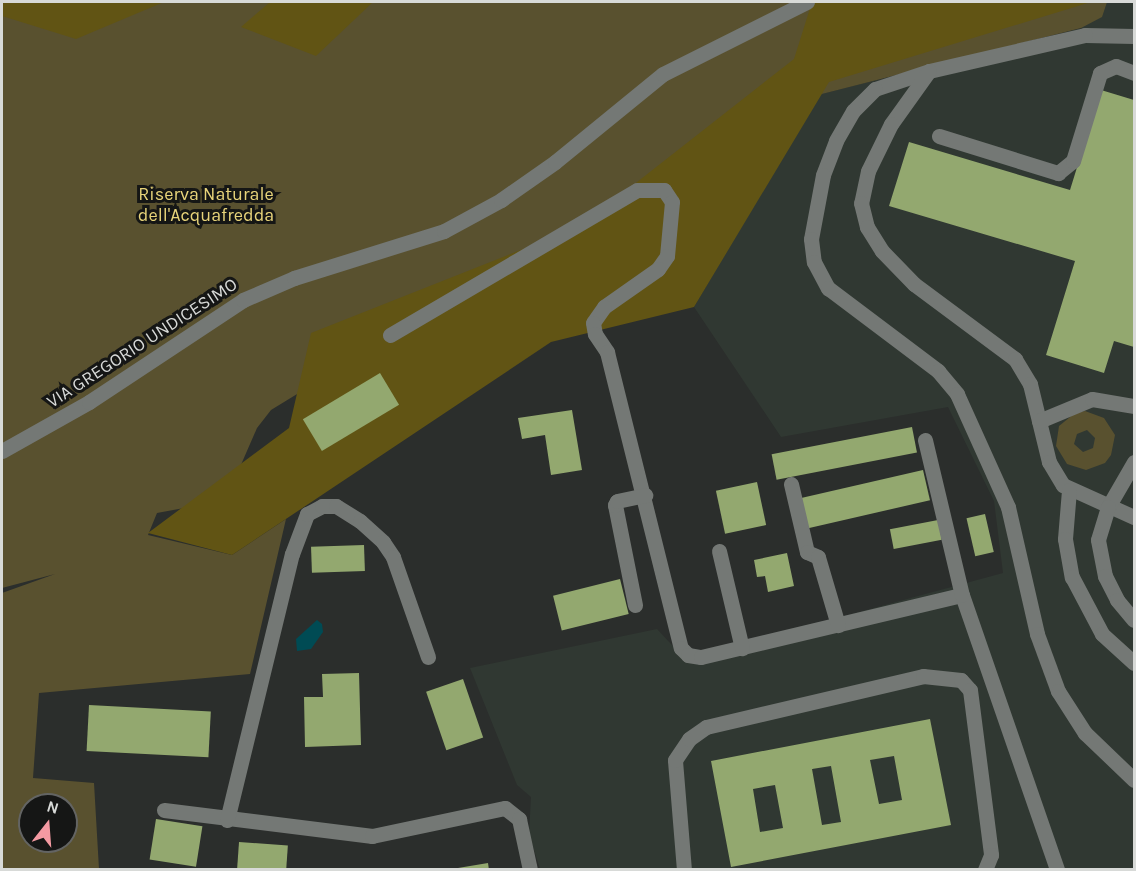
<!DOCTYPE html>
<style>
body{margin:0}
#map{position:relative;width:1136px;height:871px;overflow:hidden;background:#2b2e2c;font-family:Karla,sans-serif}
div>[style]{position:absolute}
.built>*{inset:0;background:#303832}
.green>*{inset:0;background:#59512f}
.forest>*{inset:0;background:#615414}
.water>*{inset:0;background:#004b54}
.building>*{inset:0;background:#93a86f;transform-origin:0 0}
.minor>*{height:15px;margin:-7.5px;padding:0 7.5px;transform-origin:7.5px;border-radius:7.5px;background:#747875}
span{translate:-50% -50%;white-space:nowrap;text-align:center;line-height:1.15;-webkit-text-stroke:6px #151615;paint-order:stroke}
.park-label{font-size:18px;color:#e8d47a}
.street-label{font-size:18px;color:#d8dad8}
.frame{position:absolute;inset:0;border:3px solid #d8dad8;pointer-events:none}
.north{position:absolute;left:18px;top:793px;width:60px;height:60px;box-sizing:border-box;background:#151615;border:2px solid #636463;border-radius:50%;rotate:17deg;font-size:16px;font-weight:700;line-height:24px;text-align:center;color:#d8dad8}
.north::after{content:'';display:block;margin:auto;width:21px;height:27px;background:#f49aa2;clip-path:polygon(50% 0,100% 100%,50% 72%,0 100%)}
</style>
<div id="map">
<div class="built">
<div style="clip-path:polygon(1107px 2px,1134px 2px,1134px 869px,540px 869px,529px 834px,531px 797px,517px 785px,470px 668px,657px 629px,685px 659px,1003px 573px,994px 501px,948px 407px,781px 437px,694px 307px,817px 95px,1081px 28px)"></div>
</div>
<div class="green">
<div style="clip-path:polygon(evenodd,2px 2px,1107px 2px,1102px 17px,1081px 28px,763px 109px,271px 410px,257px 428px,240px 467px,184px 508px,157px 513px,148px 535px,232px 555px,286px 519px,250px 674px,39px 693px,33px 778px,94px 783px,99px 869px,2px 869px,2px 593px,55px 574px,2px 588px,2px 2px,30px 805px,66px 805px,66px 841px,30px 841px,30px 805px)"></div>
<div style="clip-path:polygon(evenodd,1085px 411px,1104px 418px,1115px 435px,1111px 455px,1105px 463px,1086px 470px,1067px 464px,1056px 446px,1059px 426px,1075px 413px,1085px 411px,1087px 430px,1095px 438px,1093px 448px,1083px 452px,1074px 444px,1077px 434px,1087px 430px)"></div>
</div>
<div class="forest">
<div style="clip-path:polygon(2px 2px,164px 2px,76px 39px,2px 16px)"></div>
<div style="clip-path:polygon(270px 2px,373px 2px,316px 56px,241px 27px)"></div>
<div style="clip-path:polygon(812px 2px,1091px 2px,829px 82px,694px 307px,551px 342px,232px 555px,148px 533px,289px 428px,311px 333px,581px 226px,794px 59px)"></div>
</div>
<div class="water">
<div style="clip-path:polygon(317px 620px,322px 624px,323px 632px,311px 649px,297px 651px,296px 639px)"></div>
</div>
<div class="building">
<div style="clip-path:polygon(1101px 90px,1134px 100px,1134px 347px,1114px 341px,1104px 373px,1046px 355px,1075px 261px,889px 206px,909px 142px,1070px 190px)"></div>
<div style="left:380px;top:373px;width:37px;height:90px;rotate:59deg"></div>
<div style="clip-path:polygon(572px 410px,582px 470px,551px 475px,545px 435px,522px 439px,518px 418px)"></div>
<div style="left:912px;top:427px;width:26px;height:143px;rotate:79deg"></div>
<div style="left:923px;top:470px;width:31px;height:125px;rotate:77deg"></div>
<div style="left:757px;top:482px;width:44px;height:42px;rotate:78deg"></div>
<div style="left:985px;top:514px;width:39px;height:19px;rotate:77deg"></div>
<div style="left:938px;top:520px;width:20px;height:49px;rotate:79deg"></div>
<div style="left:364px;top:545px;width:26px;height:53px;rotate:88deg"></div>
<div style="clip-path:polygon(787px 553px,794px 586px,768px 592px,765px 576px,757px 577px,754px 560px)"></div>
<div style="left:620px;top:579px;width:36px;height:69px;rotate:76deg"></div>
<div style="clip-path:polygon(359px 673px,361px 745px,305px 747px,304px 697px,323px 697px,322px 674px)"></div>
<div style="left:463px;top:679px;width:62px;height:39px;rotate:71deg"></div>
<div style="left:89px;top:705px;width:122px;height:46px;rotate:3deg"></div>
<div style="clip-path:polygon(evenodd,930px 719px,951px 825px,731px 867px,711px 761px,930px 719px,894px 756px,902px 800px,879px 804px,870px 760px,894px 756px,930px 719px,831px 766px,841px 822px,822px 825px,812px 769px,831px 766px,930px 719px,775px 785px,783px 828px,760px 832px,753px 789px,775px 785px)"></div>
<div style="left:156px;top:819px;width:47px;height:41px;rotate:9deg"></div>
<div style="left:239px;top:842px;width:49px;height:28px;rotate:4deg"></div>
<div style="clip-path:polygon(488px 863px,489px 870px,458px 870px,458px 868px)"></div>
</div>
<div class="minor">
<div style="left:1134px;top:36px;width:49px;rotate:-178.8deg"></div>
<div style="left:1085px;top:35px;width:160px;rotate:167deg"></div>
<div style="left:929px;top:71px;width:57px;rotate:161.6deg"></div>
<div style="left:875px;top:89px;width:31px;rotate:135deg"></div>
<div style="left:853px;top:111px;width:34px;rotate:120deg"></div>
<div style="left:836px;top:141px;width:36px;rotate:111deg"></div>
<div style="left:823px;top:175px;width:65px;rotate:100.6deg"></div>
<div style="left:811px;top:239px;width:23px;rotate:83deg"></div>
<div style="left:814px;top:262px;width:30px;rotate:62deg"></div>
<div style="left:828px;top:288px;width:138px;rotate:37deg"></div>
<div style="left:938px;top:371px;width:30px;rotate:50deg"></div>
<div style="left:957px;top:394px;width:124px;rotate:65.7deg"></div>
<div style="left:1008px;top:507px;width:130px;rotate:77.1deg"></div>
<div style="left:1037px;top:634px;width:61px;rotate:69.8deg"></div>
<div style="left:1058px;top:691px;width:50px;rotate:57.3deg"></div>
<div style="left:1085px;top:733px;width:68px;rotate:43.8deg"></div>
<div style="left:929px;top:71px;width:65px;rotate:125.6deg"></div>
<div style="left:891px;top:124px;width:52px;rotate:116.1deg"></div>
<div style="left:868px;top:171px;width:33px;rotate:102deg"></div>
<div style="left:861px;top:203px;width:25px;rotate:76deg"></div>
<div style="left:867px;top:227px;width:28px;rotate:58deg"></div>
<div style="left:882px;top:251px;width:46px;rotate:45.9deg"></div>
<div style="left:914px;top:284px;width:126px;rotate:36.6deg"></div>
<div style="left:1015px;top:359px;width:29px;rotate:59deg"></div>
<div style="left:1030px;top:384px;width:80px;rotate:76.3deg"></div>
<div style="left:1049px;top:462px;width:27px;rotate:59deg"></div>
<div style="left:1063px;top:485px;width:78px;rotate:24.3deg"></div>
<div style="left:939px;top:136px;width:125px;rotate:17.3deg"></div>
<div style="left:1058px;top:173px;width:19px;rotate:-39deg"></div>
<div style="left:1073px;top:161px;width:92px;rotate:-72.9deg"></div>
<div style="left:1100px;top:73px;width:17px;rotate:-24deg"></div>
<div style="left:1116px;top:66px;width:19px;rotate:21deg"></div>
<div style="left:390px;top:335px;width:286px;rotate:-30.4deg"></div>
<div style="left:637px;top:190px;width:27px"></div>
<div style="left:664px;top:190px;width:14px;rotate:56deg"></div>
<div style="left:672px;top:202px;width:54px;rotate:95.3deg"></div>
<div style="left:667px;top:256px;width:16px;rotate:125deg"></div>
<div style="left:658px;top:269px;width:66px;rotate:144.9deg"></div>
<div style="left:604px;top:307px;width:19px;rotate:125deg"></div>
<div style="left:593px;top:323px;width:11px;rotate:80deg"></div>
<div style="left:595px;top:334px;width:22px;rotate:56deg"></div>
<div style="left:607px;top:352px;width:305px;rotate:76deg"></div>
<div style="left:681px;top:648px;width:10px;rotate:45deg"></div>
<div style="left:688px;top:655px;width:13px;rotate:9deg"></div>
<div style="left:701px;top:657px;width:268px;rotate:-13.4deg"></div>
<div style="left:962px;top:595px;width:291px;rotate:70.9deg"></div>
<div style="left:1039px;top:421px;width:57px;rotate:-22.5deg"></div>
<div style="left:1092px;top:399px;width:43px;rotate:9.5deg"></div>
<div style="left:925px;top:440px;width:159px;rotate:76.6deg"></div>
<div style="left:2px;top:451px;width:100px;rotate:-29.4deg"></div>
<div style="left:89px;top:402px;width:185px;rotate:-33.5deg"></div>
<div style="left:243px;top:300px;width:56px;rotate:-23.3deg"></div>
<div style="left:294px;top:278px;width:157px;rotate:-17.4deg"></div>
<div style="left:444px;top:231px;width:65px;rotate:-28.5deg"></div>
<div style="left:501px;top:200px;width:66px;rotate:-35.1deg"></div>
<div style="left:555px;top:162px;width:139px;rotate:-39.2deg"></div>
<div style="left:663px;top:74px;width:161px;rotate:-26.6deg"></div>
<div style="left:1134px;top:462px;width:52px;rotate:120deg"></div>
<div style="left:1108px;top:507px;width:34px;rotate:107deg"></div>
<div style="left:1098px;top:540px;width:37px;rotate:79deg"></div>
<div style="left:1105px;top:576px;width:27px;rotate:63deg"></div>
<div style="left:1117px;top:600px;width:26px;rotate:50deg"></div>
<div style="left:791px;top:484px;width:70px;rotate:76.8deg"></div>
<div style="left:807px;top:552px;width:12px;rotate:24deg"></div>
<div style="left:818px;top:557px;width:71px;rotate:73.6deg"></div>
<div style="left:1069px;top:490px;width:49px;rotate:94.7deg"></div>
<div style="left:1065px;top:539px;width:39px;rotate:80deg"></div>
<div style="left:1072px;top:577px;width:64px;rotate:62.2deg"></div>
<div style="left:1102px;top:634px;width:43px;rotate:42.2deg"></div>
<div style="left:719px;top:551px;width:100px;rotate:76.7deg"></div>
<div style="left:635px;top:605px;width:102px;rotate:-101.3deg"></div>
<div style="left:615px;top:505px;width:4px;rotate:-63deg"></div>
<div style="left:617px;top:501px;width:29px;rotate:-12deg"></div>
<div style="left:164px;top:810px;width:210px;rotate:7.1deg"></div>
<div style="left:372px;top:836px;width:136px;rotate:-11.9deg"></div>
<div style="left:505px;top:808px;width:18px;rotate:38deg"></div>
<div style="left:519px;top:819px;width:52px;rotate:77.8deg"></div>
<div style="left:227px;top:820px;width:274px;rotate:-76.3deg"></div>
<div style="left:292px;top:554px;width:43px;rotate:-69.4deg"></div>
<div style="left:307px;top:514px;width:17px;rotate:-28deg"></div>
<div style="left:322px;top:506px;width:14px"></div>
<div style="left:336px;top:506px;width:28px;rotate:32deg"></div>
<div style="left:360px;top:521px;width:31px;rotate:42deg"></div>
<div style="left:383px;top:542px;width:18px;rotate:56deg"></div>
<div style="left:393px;top:557px;width:106px;rotate:70.7deg"></div>
<div style="left:684px;top:870px;width:110px;rotate:-94.7deg"></div>
<div style="left:675px;top:760px;width:25px;rotate:-56deg"></div>
<div style="left:689px;top:739px;width:21px;rotate:-35deg"></div>
<div style="left:706px;top:727px;width:223px;rotate:-13.2deg"></div>
<div style="left:923px;top:676px;width:38px;rotate:6deg"></div>
<div style="left:961px;top:680px;width:13px;rotate:48deg"></div>
<div style="left:970px;top:690px;width:166px;rotate:82.7deg"></div>
<div style="left:991px;top:855px;width:16px;rotate:112deg"></div>
</div>
<div class="park-label">
<span style="left:206px;top:205px">Riserva Naturale<br>dell'Acquafredda</span>
</div>
<div class="street-label">
<span style="left:142px;top:343px;rotate:-33deg">VIA GREGORIO UNDICESIMO</span>
</div>
<div class="frame"></div>
<div class="north">N</div>
</div>
